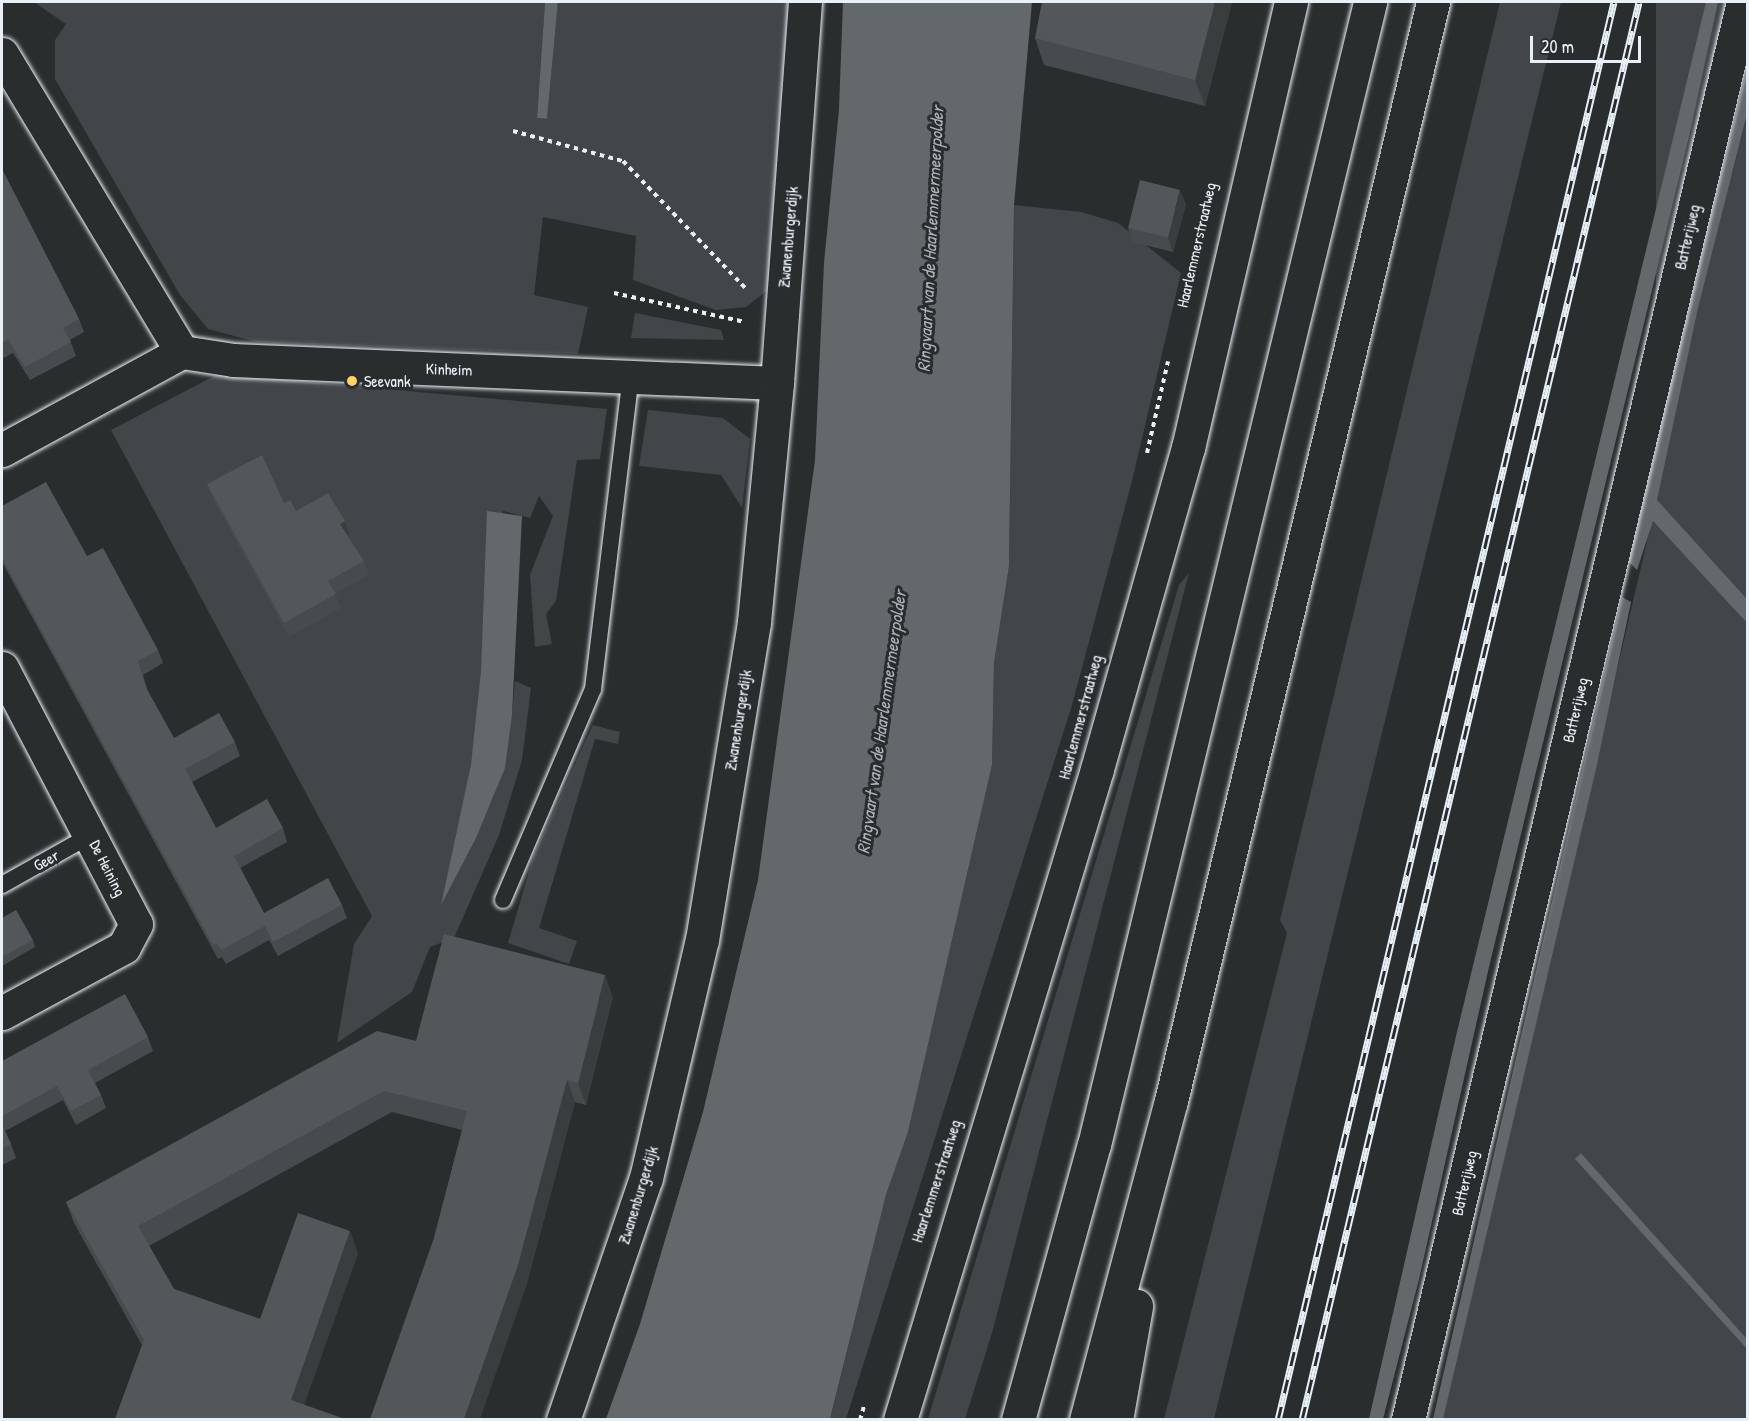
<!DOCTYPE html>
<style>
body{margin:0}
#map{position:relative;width:1749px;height:1421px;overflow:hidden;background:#2a2d2e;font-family:"Patrick Hand",sans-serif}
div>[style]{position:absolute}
.green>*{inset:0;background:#424648;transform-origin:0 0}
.water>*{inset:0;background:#63686b}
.path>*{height:4px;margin-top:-2px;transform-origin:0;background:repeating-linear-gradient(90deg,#e8f1f8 0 4.5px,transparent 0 9px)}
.roads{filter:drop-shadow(0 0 2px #e8f1f8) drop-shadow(0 0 2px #e8f1f8)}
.lane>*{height:16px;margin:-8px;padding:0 8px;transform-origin:8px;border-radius:8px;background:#2a2d2e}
.street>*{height:33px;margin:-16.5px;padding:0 16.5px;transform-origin:16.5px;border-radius:16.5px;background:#2a2d2e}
.secondary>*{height:33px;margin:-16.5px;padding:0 16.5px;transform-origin:16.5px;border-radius:16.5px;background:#2a2d2e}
.highway>*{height:33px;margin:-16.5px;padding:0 16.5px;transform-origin:16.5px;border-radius:16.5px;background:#2a2d2e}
.rail>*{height:7px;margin-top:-3.5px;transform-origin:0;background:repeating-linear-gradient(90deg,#2a2d2e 0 14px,#e8f1f8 0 28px);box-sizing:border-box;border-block:2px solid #e8f1f8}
.wall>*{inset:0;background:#474b4d}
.shaded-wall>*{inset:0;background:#3a3d3e}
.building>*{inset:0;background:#535759;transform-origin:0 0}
.dots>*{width:16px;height:16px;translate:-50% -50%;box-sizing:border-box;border:3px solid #2a2d2e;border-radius:50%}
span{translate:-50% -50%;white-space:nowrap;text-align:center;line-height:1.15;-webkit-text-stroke:6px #2a2d2e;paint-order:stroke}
.street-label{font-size:16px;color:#e8f1f8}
.poi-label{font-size:16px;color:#e8f1f8}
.left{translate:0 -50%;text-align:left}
.water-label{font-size:18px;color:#acb3b9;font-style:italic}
.frame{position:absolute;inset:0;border:3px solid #e8f1f8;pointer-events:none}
.scale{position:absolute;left:1530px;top:36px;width:111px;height:27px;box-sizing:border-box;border:3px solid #e8f1f8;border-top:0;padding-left:8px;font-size:18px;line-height:21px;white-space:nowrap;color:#e8f1f8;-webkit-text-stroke:4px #2a2d2e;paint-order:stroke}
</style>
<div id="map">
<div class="green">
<div style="clip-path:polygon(34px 2px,545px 2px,537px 118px,547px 119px,558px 2px,788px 2px,769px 289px,746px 307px,716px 310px,633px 280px,636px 236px,543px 217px,534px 295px,588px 307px,578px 354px,257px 342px,208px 329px,180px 295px,55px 79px,55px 40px,66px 24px)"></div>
<div style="clip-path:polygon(1500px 2px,1561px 2px,1214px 1419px,1164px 1419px,1287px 933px,1280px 920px)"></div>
<div style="left:1656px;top:2px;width:76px;height:1457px"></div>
<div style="clip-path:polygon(1747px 115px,1747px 599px,1657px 500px,1698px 308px)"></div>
<div style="clip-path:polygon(1014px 205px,1081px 212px,1118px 223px,1181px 273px,1132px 481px,1072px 705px,846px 1419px,830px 1420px,886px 1195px,908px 1132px,992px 765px,994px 663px,1009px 566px)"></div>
<div style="clip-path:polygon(635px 313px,721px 330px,724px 340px,631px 338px)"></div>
<div style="clip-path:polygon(218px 374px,607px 409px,600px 459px,577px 460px,556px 601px,546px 614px,552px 644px,535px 647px,530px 575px,553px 516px,539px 496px,530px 518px,503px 511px,471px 764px,442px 902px,493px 798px,512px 715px,515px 681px,531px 688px,522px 760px,499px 835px,454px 938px,430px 947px,412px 992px,337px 1043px,354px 944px,372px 916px,111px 430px)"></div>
<div style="clip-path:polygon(648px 410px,723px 418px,750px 439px,742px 508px,721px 475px,639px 466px)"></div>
<div style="clip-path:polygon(1652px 520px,1747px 623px,1747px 1339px,1581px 1153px,1576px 1159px,1747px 1349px,1747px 1419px,1442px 1420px)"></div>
<div style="clip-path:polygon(1189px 573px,992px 1333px,965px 1419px,928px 1419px,1179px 585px)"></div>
<div style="clip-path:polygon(593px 725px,620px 732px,618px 744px,595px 739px,539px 928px,577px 941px,569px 964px,508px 943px,534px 855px)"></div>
</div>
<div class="water">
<div style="clip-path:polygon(545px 2px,558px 2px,547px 119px,537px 118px)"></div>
<div style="clip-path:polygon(843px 2px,1032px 2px,1014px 205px,1009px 566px,994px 663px,992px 765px,908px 1132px,886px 1195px,830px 1419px,606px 1419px,640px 1324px,703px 1112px,758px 880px,815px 460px,824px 263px,839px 109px)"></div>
<div style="clip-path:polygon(1706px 2px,1718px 2px,1690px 132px,1489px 967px,1419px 1279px,1383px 1419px,1369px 1419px,1456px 1036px)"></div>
<div style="clip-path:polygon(1747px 68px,1747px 114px,1698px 308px,1657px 500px,1747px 599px,1747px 623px,1653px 521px,1637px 570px,1629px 562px)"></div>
<div style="clip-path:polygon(487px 511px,522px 516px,512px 715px,505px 768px,476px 838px,441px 905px,471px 764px,481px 671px)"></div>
<div style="clip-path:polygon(1622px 597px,1631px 602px,1596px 769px,1443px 1419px,1433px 1419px)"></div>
<div style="clip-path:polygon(1581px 1153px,1747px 1339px,1747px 1349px,1575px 1159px)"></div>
</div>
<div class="path">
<div style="left:513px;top:131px;width:114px;rotate:15.3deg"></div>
<div style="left:623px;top:161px;width:179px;rotate:46.1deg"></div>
<div style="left:614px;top:293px;width:134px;rotate:12.5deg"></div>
<div style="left:1147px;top:453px;width:94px;rotate:-77.1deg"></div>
<div style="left:860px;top:1420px;width:15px;rotate:-74deg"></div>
</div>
<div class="roads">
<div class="lane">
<div style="left:2px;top:885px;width:102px;rotate:-29.3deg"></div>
<div style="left:503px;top:900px;width:229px;rotate:-66.9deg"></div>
<div style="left:593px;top:689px;width:314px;rotate:-83.1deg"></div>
</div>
<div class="street">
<div style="left:2px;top:54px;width:348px;rotate:58.9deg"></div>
<div style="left:2px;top:450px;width:205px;rotate:-28.6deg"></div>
<div style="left:182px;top:352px;width:52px;rotate:8.9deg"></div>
<div style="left:233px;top:360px;width:544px;rotate:2.42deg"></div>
<div style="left:2px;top:668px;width:289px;rotate:62.4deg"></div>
<div style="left:136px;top:924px;width:26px;rotate:118deg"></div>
<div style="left:124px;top:947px;width:139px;rotate:151.6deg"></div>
<div style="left:1408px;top:1420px;width:1457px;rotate:-76.71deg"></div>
</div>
<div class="secondary">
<div style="left:563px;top:1420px;width:256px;rotate:-71.1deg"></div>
<div style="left:646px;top:1178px;width:244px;rotate:-76.8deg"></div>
<div style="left:702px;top:940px;width:322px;rotate:-80.7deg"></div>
<div style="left:754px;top:622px;width:240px;rotate:-84.5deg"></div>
<div style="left:777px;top:383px;width:382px;rotate:-85.8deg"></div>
<div style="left:900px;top:1420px;width:680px;rotate:-73.16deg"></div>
<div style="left:1097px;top:769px;width:334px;rotate:-74.2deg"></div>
<div style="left:1188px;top:448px;width:458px;rotate:-77deg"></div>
</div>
<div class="highway">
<div style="left:1018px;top:1420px;width:285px;rotate:-74.6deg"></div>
<div style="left:1094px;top:1145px;width:1176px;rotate:-76.42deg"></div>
<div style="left:1086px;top:1420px;width:330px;rotate:-75.1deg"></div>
<div style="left:1171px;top:1101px;width:1130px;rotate:-76.59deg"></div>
<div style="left:1116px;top:1420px;width:116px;rotate:-80deg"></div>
</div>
</div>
<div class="rail">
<div style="left:1278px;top:1420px;width:1457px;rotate:-76.67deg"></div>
<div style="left:1302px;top:1420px;width:1457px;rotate:-76.63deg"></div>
</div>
<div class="wall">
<div style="clip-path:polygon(1232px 2px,1205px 106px,1044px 65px,1035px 38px)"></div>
<div style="clip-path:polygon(2px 169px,79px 319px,84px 332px,70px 340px,76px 356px,30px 380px,13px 353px,2px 359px)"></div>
<div style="clip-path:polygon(1186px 204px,1173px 252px,1133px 242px,1128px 228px)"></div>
<div style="clip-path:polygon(207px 484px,284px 503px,296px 511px,345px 521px,350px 535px,348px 536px,364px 561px,369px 575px,335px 594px,341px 608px,289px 637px,212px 498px)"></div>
<div style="clip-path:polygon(2px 506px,87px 556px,158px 650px,163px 663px,143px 675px,148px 691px,174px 738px,235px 742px,240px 756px,192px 782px,216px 828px,283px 828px,287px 842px,240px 868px,264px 913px,342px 905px,347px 918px,278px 956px,269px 940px,226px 964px,222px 957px,218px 959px,2px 562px)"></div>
<div style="clip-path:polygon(2px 918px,33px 940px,35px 947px,2px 966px)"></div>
<div style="clip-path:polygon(613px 997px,586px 1105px,575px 1102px,526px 1287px,434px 1238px,462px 1130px,392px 1112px,149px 1246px,174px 1289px,260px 1319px,358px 1253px,304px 1405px,115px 1419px,142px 1345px,74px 1223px,66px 1202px,416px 1041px)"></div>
<div style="clip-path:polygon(148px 1037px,153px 1051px,95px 1083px,101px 1095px,106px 1108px,76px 1125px,63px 1100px,5px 1131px,11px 1144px,16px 1158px,2px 1165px,2px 1061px)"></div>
</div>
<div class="shaded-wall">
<div style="clip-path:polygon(1215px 2px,1232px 2px,1205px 106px,1195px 80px)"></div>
<div style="clip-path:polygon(1180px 190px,1186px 204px,1173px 252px,1168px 238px)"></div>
<div style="clip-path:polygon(345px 521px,350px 535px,345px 538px,340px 524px)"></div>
<div style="clip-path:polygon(605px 975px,613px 997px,586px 1105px,578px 1083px)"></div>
<div style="clip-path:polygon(567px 1080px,575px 1102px,526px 1287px,480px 1419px,464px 1419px)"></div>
<div style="clip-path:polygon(350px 1231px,358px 1253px,299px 1419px,291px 1400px)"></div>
</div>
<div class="building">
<div style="clip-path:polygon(1042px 2px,1215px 2px,1195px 80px,1035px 38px)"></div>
<div style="clip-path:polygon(2px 169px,79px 319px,63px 328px,71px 342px,25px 367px,8px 339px,2px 343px)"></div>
<div style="left:1140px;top:180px;width:41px;height:49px;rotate:14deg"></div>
<div style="clip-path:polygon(262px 455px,284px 503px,290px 500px,296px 511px,328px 493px,345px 521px,340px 524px,364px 561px,328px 581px,336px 594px,284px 623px,207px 484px)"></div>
<div style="clip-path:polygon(46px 482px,87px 556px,103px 548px,158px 650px,138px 661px,146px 688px,174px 738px,219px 713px,235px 742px,185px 769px,216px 828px,267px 799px,283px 828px,234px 856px,264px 913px,328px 878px,342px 905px,273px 942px,265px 926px,221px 950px,217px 943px,213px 945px,2px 558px,2px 506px)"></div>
<div style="clip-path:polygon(16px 910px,33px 940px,2px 957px,2px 918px)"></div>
<div style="clip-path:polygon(444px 934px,605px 975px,578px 1083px,567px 1080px,518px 1265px,464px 1419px,370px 1419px,434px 1238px,467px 1111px,384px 1091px,138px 1226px,174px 1289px,260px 1319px,298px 1213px,350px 1231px,291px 1400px,345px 1419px,115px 1419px,144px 1340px,66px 1202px,377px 1031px,416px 1041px)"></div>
<div style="clip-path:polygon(125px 994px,148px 1037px,88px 1070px,101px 1095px,71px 1111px,57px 1086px,2px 1116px,2px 1061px)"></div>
<div style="clip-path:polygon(2px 1125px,11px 1144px,2px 1149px)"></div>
</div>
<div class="dots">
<div style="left:352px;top:381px;background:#ffd166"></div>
</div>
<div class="street-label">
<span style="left:788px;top:237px;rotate:-85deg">Zwanenburgerdijk</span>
<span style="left:1687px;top:237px;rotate:-77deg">Batterijweg</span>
<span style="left:1196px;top:245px;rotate:-77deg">Haarlemmerstraatweg</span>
<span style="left:449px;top:369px;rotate:2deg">Kinheim</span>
<span style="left:1575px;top:710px;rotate:-77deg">Batterijweg</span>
<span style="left:1080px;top:717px;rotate:-75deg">Haarlemmerstraatweg</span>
<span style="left:738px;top:720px;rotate:-81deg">Zwanenburgerdijk</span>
<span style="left:46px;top:860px;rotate:-29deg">Geer</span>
<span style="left:108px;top:868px;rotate:63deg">De Heining</span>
<span style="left:936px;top:1181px;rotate:-72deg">Haarlemmerstraatweg</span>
<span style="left:1464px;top:1183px;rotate:-77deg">Batterijweg</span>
<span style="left:638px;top:1195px;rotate:-73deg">Zwanenburgerdijk</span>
</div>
<div class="poi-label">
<span class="left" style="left:364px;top:381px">Seevank</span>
</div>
<div class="water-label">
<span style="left:931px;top:239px;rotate:-87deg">Ringvaart van de Haarlemmermeerpolder</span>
<span style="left:882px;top:722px;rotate:-82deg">Ringvaart van de Haarlemmermeerpolder</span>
</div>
<div class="frame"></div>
<div class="scale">20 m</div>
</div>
